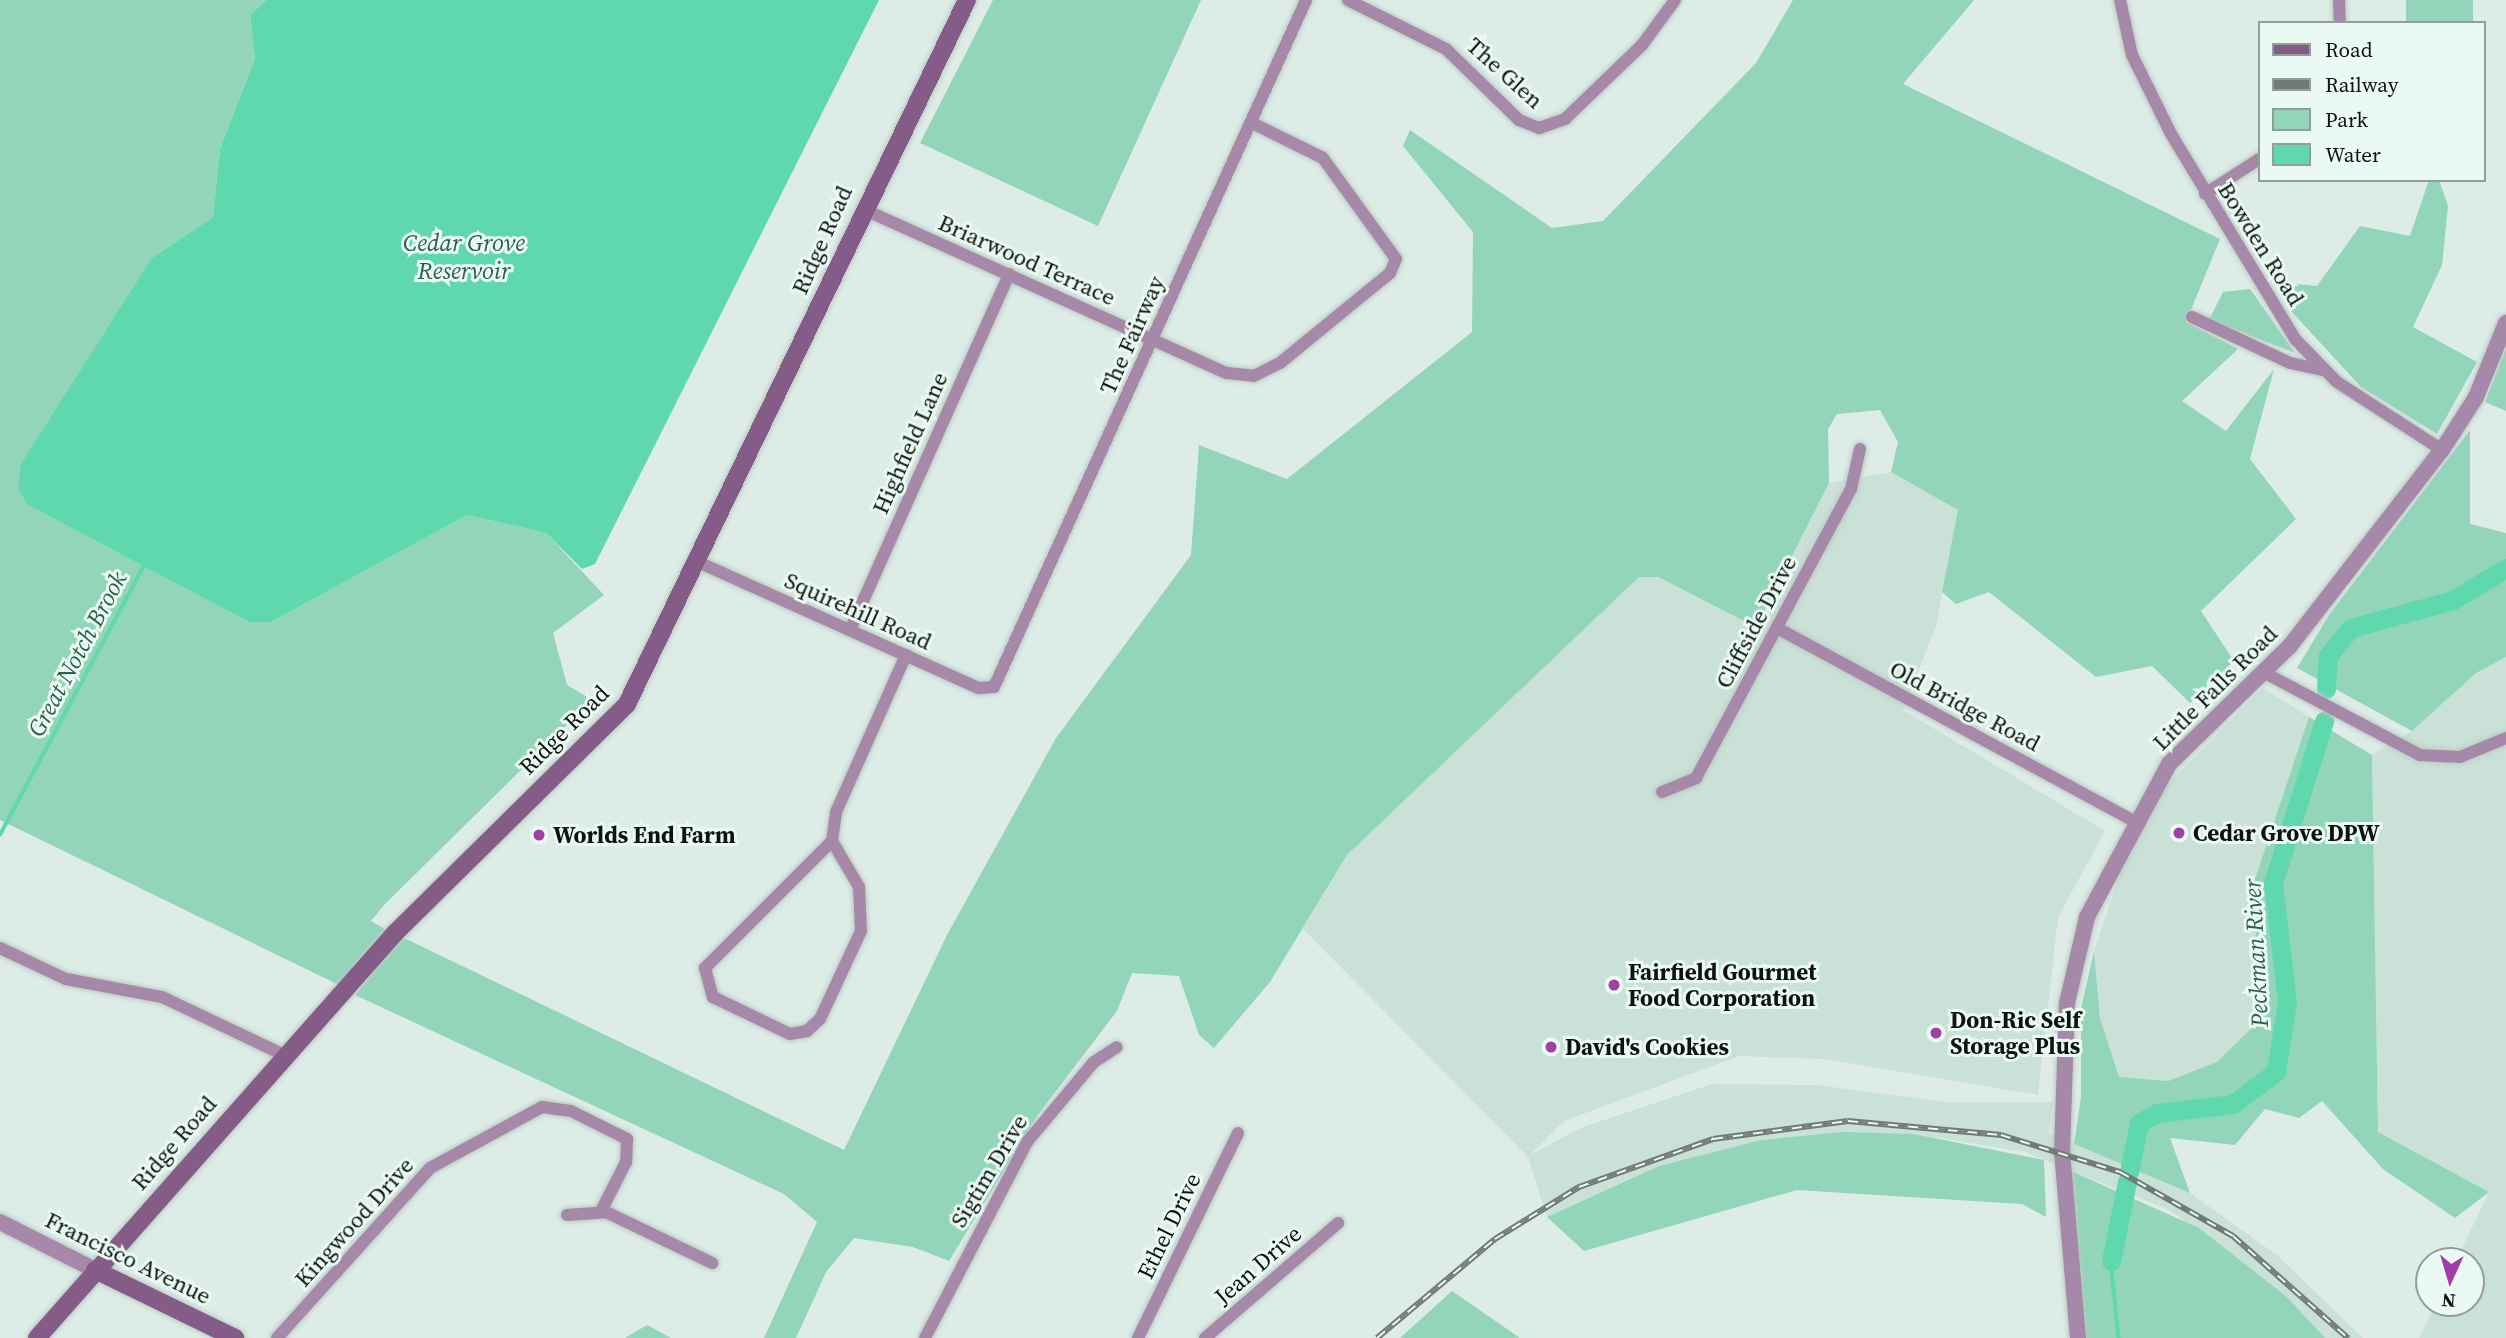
<!DOCTYPE html>
<style>
body{margin:0}
#map{position:relative;width:2506px;height:1338px;overflow:hidden;background:#ddece6;font-family:"Source Serif 4",serif}
div>[style]{position:absolute}
.built>*{inset:0;background:#cae1d7}
.green>*{inset:0;background:#92d5ba;transform-origin:0 0}
.water>*{inset:0;background:#5fd8ae}
.stream>*{height:3.5px;margin:-1.75px;padding:0 1.75px;transform-origin:1.75px;border-radius:1.75px;background:#5fd8ae}
.river>*{height:19px;margin:-9.5px;padding:0 9.5px;transform-origin:9.5px;border-radius:9.5px;background:#5fd8ae}
.roads{filter:drop-shadow(0 0 2px #bcc9c4) drop-shadow(0 0 2px #bcc9c4)}
.minor>*{height:12px;margin:-6px;padding:0 6px;transform-origin:6px;border-radius:6px;background:#a689a8}
.tertiary>*{height:16px;margin:-8px;padding:0 8px;transform-origin:8px;border-radius:8px;background:#a689a8}
.secondary>*{height:18px;margin:-9px;padding:0 9px;transform-origin:9px;border-radius:9px;background:#855b87}
.rail>*{height:6px;margin-top:-3px;transform-origin:0;background:repeating-linear-gradient(90deg,#eafaf3 0 10px,#717a76 0 20px);box-sizing:border-box;border-block:2px solid #717a76}
.dots>*{width:19px;height:19px;translate:-50% -50%;box-sizing:border-box;border:4px solid #eafaf3;border-radius:50%}
span{translate:-50% -50%;white-space:nowrap;text-align:center;line-height:1.15;-webkit-text-stroke:6px #eafaf3;paint-order:stroke}
.street-label{font-size:23px;color:#0e1311}
.poi-label{font-size:23px;color:#0e1311;font-weight:700}
.left{translate:0 -50%;text-align:left}
.water-label{font-size:24px;color:#2e5f4d;font-style:italic}
.legend{position:absolute;left:2258px;top:21px;width:228px;height:161px;box-sizing:border-box;background:#eafaf3;border:2px solid #929e99;margin:0;padding:9px 12px;list-style:none;font-size:21px;color:#0e1311}
.legend li{display:flex;align-items:center;gap:14px;height:35px}
.legend b{width:35px;border:2px solid #929e99}
.north{position:absolute;left:2415px;top:1247px;width:70px;height:70px;box-sizing:border-box;background:#eafaf3;border:2px solid #929e99;border-radius:50%;rotate:184deg;font-size:19px;font-weight:700;line-height:28px;text-align:center;color:#0e1311}
.north::after{content:'';display:block;margin:auto;width:24px;height:32px;background:#a040a7;clip-path:polygon(50% 0,100% 100%,50% 72%,0 100%)}
</style>
<div id="map">
<div class="built">
<div style="clip-path:polygon(1891px 472px,1958px 510px,1936px 626px,1903px 710px,2105px 831px,2058px 917px,2038px 1095px,1825px 1059px,1739px 1056px,1564px 1121px,1530px 1155px,1583px 1127px,1712px 1084px,1817px 1085px,1945px 1102px,2053px 1102px,2049px 1133px,2190px 1193px,2278px 1256px,2363px 1338px,2325px 1338px,2287px 1297px,2169px 1210px,2025px 1152px,1914px 1134px,1761px 1140px,1659px 1166px,1547px 1217px,1528px 1157px,1303px 929px,1347px 855px,1639px 577px,1658px 577px,1756px 627px,1829px 483px)"></div>
<div style="clip-path:polygon(2506px 657px,2506px 1338px,2419px 1338px,2436px 1303px,2471px 1303px,2471px 1261px,2456px 1261px,2489px 1192px,2378px 1132px,2372px 755px,2412px 731px,2476px 673px)"></div>
<div style="clip-path:polygon(2263px 688px,2309px 717px,2249px 897px,2270px 1010px,2217px 1062px,2168px 1081px,2119px 1077px,2100px 1018px,2094px 951px,2120px 874px,2161px 791px)"></div>
</div>
<div class="green">
<div style="clip-path:polygon(0 0,267px 0,250px 15px,255px 58px,220px 149px,213px 217px,152px 258px,27px 503px,249px 622px,271px 622px,467px 515px,546px 533px,604px 595px,553px 633px,567px 685px,592px 700px,385px 904px,371px 921px,388px 931px,339px 985px,0 820px)"></div>
<div style="clip-path:polygon(993px 0,1201px 0,1098px 226px,920px 143px)"></div>
<div style="clip-path:polygon(1793px 0,1974px 0,1903px 84px,2220px 239px,2186px 322px,2238px 349px,2182px 401px,2226px 431px,2274px 369px,2250px 459px,2296px 519px,2201px 611px,2234px 661px,2190px 703px,2152px 666px,2096px 677px,1989px 592px,1956px 604px,1942px 592px,1958px 510px,1891px 472px,1898px 442px,1880px 410px,1837px 414px,1828px 429px,1829px 483px,1756px 627px,1658px 577px,1639px 577px,1347px 855px,1270px 982px,1214px 1048px,1199px 1035px,1179px 976px,1132px 973px,1117px 1011px,1037px 1116px,949px 1261px,913px 1247px,854px 1238px,826px 1272px,796px 1338px,764px 1338px,817px 1222px,784px 1194px,355px 995px,402px 937px,844px 1150px,947px 935px,1056px 738px,1191px 555px,1199px 445px,1287px 479px,1472px 332px,1473px 232px,1403px 146px,1410px 130px,1552px 228px,1603px 221px,1756px 63px)"></div>
<div style="left:2406px;top:0;width:67px;height:23px"></div>
<div style="clip-path:polygon(2429px 180px,2439px 180px,2448px 206px,2442px 265px,2413px 327px,2477px 362px,2437px 434px,2361px 387px,2291px 311px,2276px 282px,2317px 286px,2360px 226px,2410px 236px)"></div>
<div style="clip-path:polygon(2250px 289px,2295px 353px,2209px 320px,2223px 292px)"></div>
<div style="clip-path:polygon(2506px 348px,2506px 411px,2485px 402px)"></div>
<div style="clip-path:polygon(2470px 430px,2470px 524px,2506px 533px,2506px 657px,2476px 673px,2412px 731px,2297px 668px,2329px 615px)"></div>
<div style="clip-path:polygon(2309px 717px,2372px 755px,2378px 1132px,2489px 1192px,2455px 1218px,2383px 1169px,2322px 1101px,2299px 1118px,2265px 1109px,2235px 1145px,2170px 1138px,2190px 1193px,2074px 1144px,2081px 1097px,2081px 1009px,2094px 951px,2100px 1018px,2119px 1077px,2168px 1081px,2217px 1062px,2270px 1010px,2249px 897px)"></div>
<div style="clip-path:polygon(1844px 1132px,1914px 1134px,2044px 1160px,2046px 1217px,2022px 1204px,1797px 1190px,1584px 1251px,1547px 1217px,1659px 1166px,1761px 1140px)"></div>
<div style="clip-path:polygon(2069px 1170px,2199px 1228px,2287px 1297px,2325px 1338px,2086px 1338px)"></div>
<div style="clip-path:polygon(1452px 1291px,1520px 1338px,1400px 1338px)"></div>
<div style="clip-path:polygon(647px 1325px,671px 1338px,625px 1338px)"></div>
</div>
<div class="water">
<div style="clip-path:polygon(267px 0,879px 0,595px 564px,582px 569px,546px 533px,467px 515px,271px 622px,249px 622px,27px 504px,18px 488px,21px 464px,152px 258px,213px 217px,220px 149px,255px 58px,250px 15px)"></div>
</div>
<div class="stream">
<div style="left:0;top:835px;width:308px;rotate:-61.9deg"></div>
<div style="left:2111px;top:1261px;width:77px;rotate:84.1deg"></div>
</div>
<div class="river">
<div style="left:2326px;top:689px;width:33px;rotate:-87deg"></div>
<div style="left:2328px;top:656px;width:36px;rotate:-51deg"></div>
<div style="left:2351px;top:628px;width:106px;rotate:-15.4deg"></div>
<div style="left:2453px;top:600px;width:62px;rotate:-31.1deg"></div>
<div style="left:2129px;top:1172px;width:50px;rotate:-78.5deg"></div>
<div style="left:2139px;top:1123px;width:21px;rotate:-29deg"></div>
<div style="left:2157px;top:1113px;width:77px;rotate:-6.8deg"></div>
<div style="left:2233px;top:1104px;width:54px;rotate:-36.7deg"></div>
<div style="left:2276px;top:1072px;width:71px;rotate:-81.1deg"></div>
<div style="left:2287px;top:1002px;width:120px;rotate:-96.7deg"></div>
<div style="left:2273px;top:883px;width:170px;rotate:-72.5deg"></div>
<div style="left:2111px;top:1261px;width:81px;rotate:-78.6deg"></div>
</div>
<div class="roads">
<div class="minor">
<div style="left:1348px;top:0;width:110px;rotate:26.6deg"></div>
<div style="left:1446px;top:49px;width:102px;rotate:44.2deg"></div>
<div style="left:1519px;top:120px;width:22px;rotate:22deg"></div>
<div style="left:1539px;top:128px;width:28px;rotate:-19deg"></div>
<div style="left:1565px;top:119px;width:107px;rotate:-43.9deg"></div>
<div style="left:1642px;top:45px;width:56px;rotate:-53.7deg"></div>
<div style="left:2120px;top:0;width:56px;rotate:77.7deg"></div>
<div style="left:2132px;top:55px;width:88px;rotate:63.7deg"></div>
<div style="left:2171px;top:134px;width:241px;rotate:58.8deg"></div>
<div style="left:2296px;top:340px;width:59px;rotate:45.7deg"></div>
<div style="left:2337px;top:382px;width:125px;rotate:32.9deg"></div>
<div style="left:2339px;top:0;width:23px;rotate:88deg"></div>
<div style="left:2205px;top:194px;width:64px;rotate:-32.9deg"></div>
<div style="left:863px;top:209px;width:399px;rotate:24.3deg"></div>
<div style="left:1227px;top:373px;width:27px;rotate:6deg"></div>
<div style="left:1254px;top:376px;width:29px;rotate:-27deg"></div>
<div style="left:1280px;top:363px;width:142px;rotate:-39.3deg"></div>
<div style="left:1390px;top:273px;width:15px;rotate:-67deg"></div>
<div style="left:1396px;top:259px;width:125px;rotate:-125.9deg"></div>
<div style="left:1323px;top:158px;width:81px;rotate:-153.7deg"></div>
<div style="left:2192px;top:317px;width:108px;rotate:25.1deg"></div>
<div style="left:2290px;top:363px;width:33px;rotate:12deg"></div>
<div style="left:698px;top:562px;width:308px;rotate:24.2deg"></div>
<div style="left:979px;top:688px;width:15px;rotate:-4deg"></div>
<div style="left:994px;top:687px;width:755px;rotate:-65.57deg"></div>
<div style="left:1777px;top:628px;width:406px;rotate:28.4deg"></div>
<div style="left:850px;top:630px;width:390px;rotate:-65.9deg"></div>
<div style="left:2265px;top:673px;width:175px;rotate:27.9deg"></div>
<div style="left:2420px;top:755px;width:40px;rotate:2.9deg"></div>
<div style="left:2460px;top:757px;width:50px;rotate:-22.4deg"></div>
<div style="left:1662px;top:792px;width:37px;rotate:-22deg"></div>
<div style="left:1696px;top:778px;width:328px;rotate:-61.8deg"></div>
<div style="left:1851px;top:489px;width:41px;rotate:-77.3deg"></div>
<div style="left:832px;top:841px;width:180px;rotate:135deg"></div>
<div style="left:705px;top:968px;width:30px;rotate:75deg"></div>
<div style="left:713px;top:997px;width:85px;rotate:25.7deg"></div>
<div style="left:790px;top:1034px;width:17px;rotate:-10deg"></div>
<div style="left:807px;top:1031px;width:18px;rotate:-43deg"></div>
<div style="left:820px;top:1019px;width:97px;rotate:-65deg"></div>
<div style="left:861px;top:931px;width:44px;rotate:-92.6deg"></div>
<div style="left:859px;top:887px;width:53px;rotate:-120.4deg"></div>
<div style="left:832px;top:841px;width:29px;rotate:-82deg"></div>
<div style="left:836px;top:812px;width:172px;rotate:-66deg"></div>
<div style="left:0;top:948px;width:73px;rotate:25.2deg"></div>
<div style="left:66px;top:979px;width:98px;rotate:10.6deg"></div>
<div style="left:162px;top:997px;width:135px;rotate:25.4deg"></div>
<div style="left:567px;top:1215px;width:39px;rotate:-4deg"></div>
<div style="left:606px;top:1212px;width:118px;rotate:25.7deg"></div>
<div style="left:277px;top:1338px;width:229px;rotate:-48deg"></div>
<div style="left:430px;top:1168px;width:128px;rotate:-28.6deg"></div>
<div style="left:542px;top:1107px;width:29px;rotate:8deg"></div>
<div style="left:571px;top:1111px;width:63px;rotate:26.6deg"></div>
<div style="left:627px;top:1139px;width:23px;rotate:92deg"></div>
<div style="left:626px;top:1162px;width:55px;rotate:117deg"></div>
<div style="left:925px;top:1338px;width:221px;rotate:-62.5deg"></div>
<div style="left:1027px;top:1142px;width:104px;rotate:-50.1deg"></div>
<div style="left:1094px;top:1062px;width:27px;rotate:-33deg"></div>
<div style="left:1138px;top:1338px;width:228px;rotate:-64deg"></div>
<div style="left:1205px;top:1338px;width:176px;rotate:-40.8deg"></div>
</div>
<div class="tertiary">
<div style="left:0;top:1222px;width:106px;rotate:26.8deg"></div>
<div style="left:2078px;top:1338px;width:187px;rotate:-94.9deg"></div>
<div style="left:2062px;top:1152px;width:149px;rotate:-88.1deg"></div>
<div style="left:2067px;top:1003px;width:88px;rotate:-76.9deg"></div>
<div style="left:2087px;top:917px;width:174px;rotate:-61.8deg"></div>
<div style="left:2169px;top:764px;width:168px;rotate:-44.3deg"></div>
<div style="left:2289px;top:647px;width:249px;rotate:-52.2deg"></div>
<div style="left:2442px;top:450px;width:63px;rotate:-57.3deg"></div>
<div style="left:2476px;top:397px;width:80px;rotate:-67.9deg"></div>
</div>
<div class="secondary">
<div style="left:95px;top:1270px;width:156px;rotate:25.9deg"></div>
<div style="left:37px;top:1338px;width:541px;rotate:-48.52deg"></div>
<div style="left:395px;top:933px;width:326px;rotate:-44.6deg"></div>
<div style="left:627px;top:704px;width:782px;rotate:-64.22deg"></div>
</div>
</div>
<div class="rail">
<div style="left:1377px;top:1338px;width:154px;rotate:-40deg"></div>
<div style="left:1495px;top:1239px;width:99px;rotate:-31.8deg"></div>
<div style="left:1579px;top:1187px;width:142px;rotate:-19.7deg"></div>
<div style="left:1713px;top:1139px;width:136px;rotate:-7.6deg"></div>
<div style="left:1848px;top:1121px;width:154px;rotate:5.2deg"></div>
<div style="left:2001px;top:1135px;width:125px;rotate:17.3deg"></div>
<div style="left:2120px;top:1172px;width:130px;rotate:29.5deg"></div>
<div style="left:2233px;top:1236px;width:154px;rotate:41.6deg"></div>
</div>
<div class="dots">
<div style="left:2179px;top:833px;background:#a040a7"></div>
<div style="left:539px;top:835px;background:#a040a7"></div>
<div style="left:1614px;top:985px;background:#a040a7"></div>
<div style="left:1936px;top:1033px;background:#a040a7"></div>
<div style="left:1551px;top:1047px;background:#a040a7"></div>
</div>
<div class="street-label">
<span style="left:1505px;top:73px;rotate:42deg">The Glen</span>
<span style="left:822px;top:240px;rotate:-66deg">Ridge Road</span>
<span style="left:2261px;top:244px;rotate:58deg">Bowden Road</span>
<span style="left:1027px;top:260px;rotate:24deg">Briarwood Terrace</span>
<span style="left:1132px;top:335px;rotate:-66deg">The Fairway</span>
<span style="left:910px;top:443px;rotate:-66deg">Highfield Lane</span>
<span style="left:858px;top:611px;rotate:24deg">Squirehill Road</span>
<span style="left:1756px;top:622px;rotate:-62deg">Cliffside Drive</span>
<span style="left:2215px;top:688px;rotate:-45deg">Little Falls Road</span>
<span style="left:1965px;top:706px;rotate:28deg">Old Bridge Road</span>
<span style="left:564px;top:730px;rotate:-45deg">Ridge Road</span>
<span style="left:174px;top:1143px;rotate:-49deg">Ridge Road</span>
<span style="left:989px;top:1171px;rotate:-59deg">Sigtim Drive</span>
<span style="left:354px;top:1222px;rotate:-48deg">Kingwood Drive</span>
<span style="left:1169px;top:1226px;rotate:-64deg">Ethel Drive</span>
<span style="left:128px;top:1258px;rotate:26deg">Francisco Avenue</span>
<span style="left:1258px;top:1265px;rotate:-41deg">Jean Drive</span>
</div>
<div class="poi-label">
<span class="left" style="left:2193px;top:833px">Cedar Grove DPW</span>
<span class="left" style="left:553px;top:835px">Worlds End Farm</span>
<span class="left" style="left:1628px;top:985px">Fairfield Gourmet<br>Food Corporation</span>
<span class="left" style="left:1950px;top:1033px">Don-Ric Self<br>Storage Plus</span>
<span class="left" style="left:1565px;top:1047px">David's Cookies</span>
</div>
<div class="water-label">
<span style="left:464px;top:257px">Cedar Grove<br>Reservoir</span>
<span style="left:77px;top:654px;rotate:-62deg">Great Notch Brook</span>
<span style="left:2256px;top:953px;rotate:-93deg">Peckman River</span>
</div>
<ul class="legend">
<li><b style="height:9px;background:#855b87"></b>Road</li>
<li><b style="height:9px;background:#717a76"></b>Railway</li>
<li><b style="height:19px;background:#92d5ba"></b>Park</li>
<li><b style="height:19px;background:#5fd8ae"></b>Water</li>
</ul>
<div class="north">N</div>
</div>
